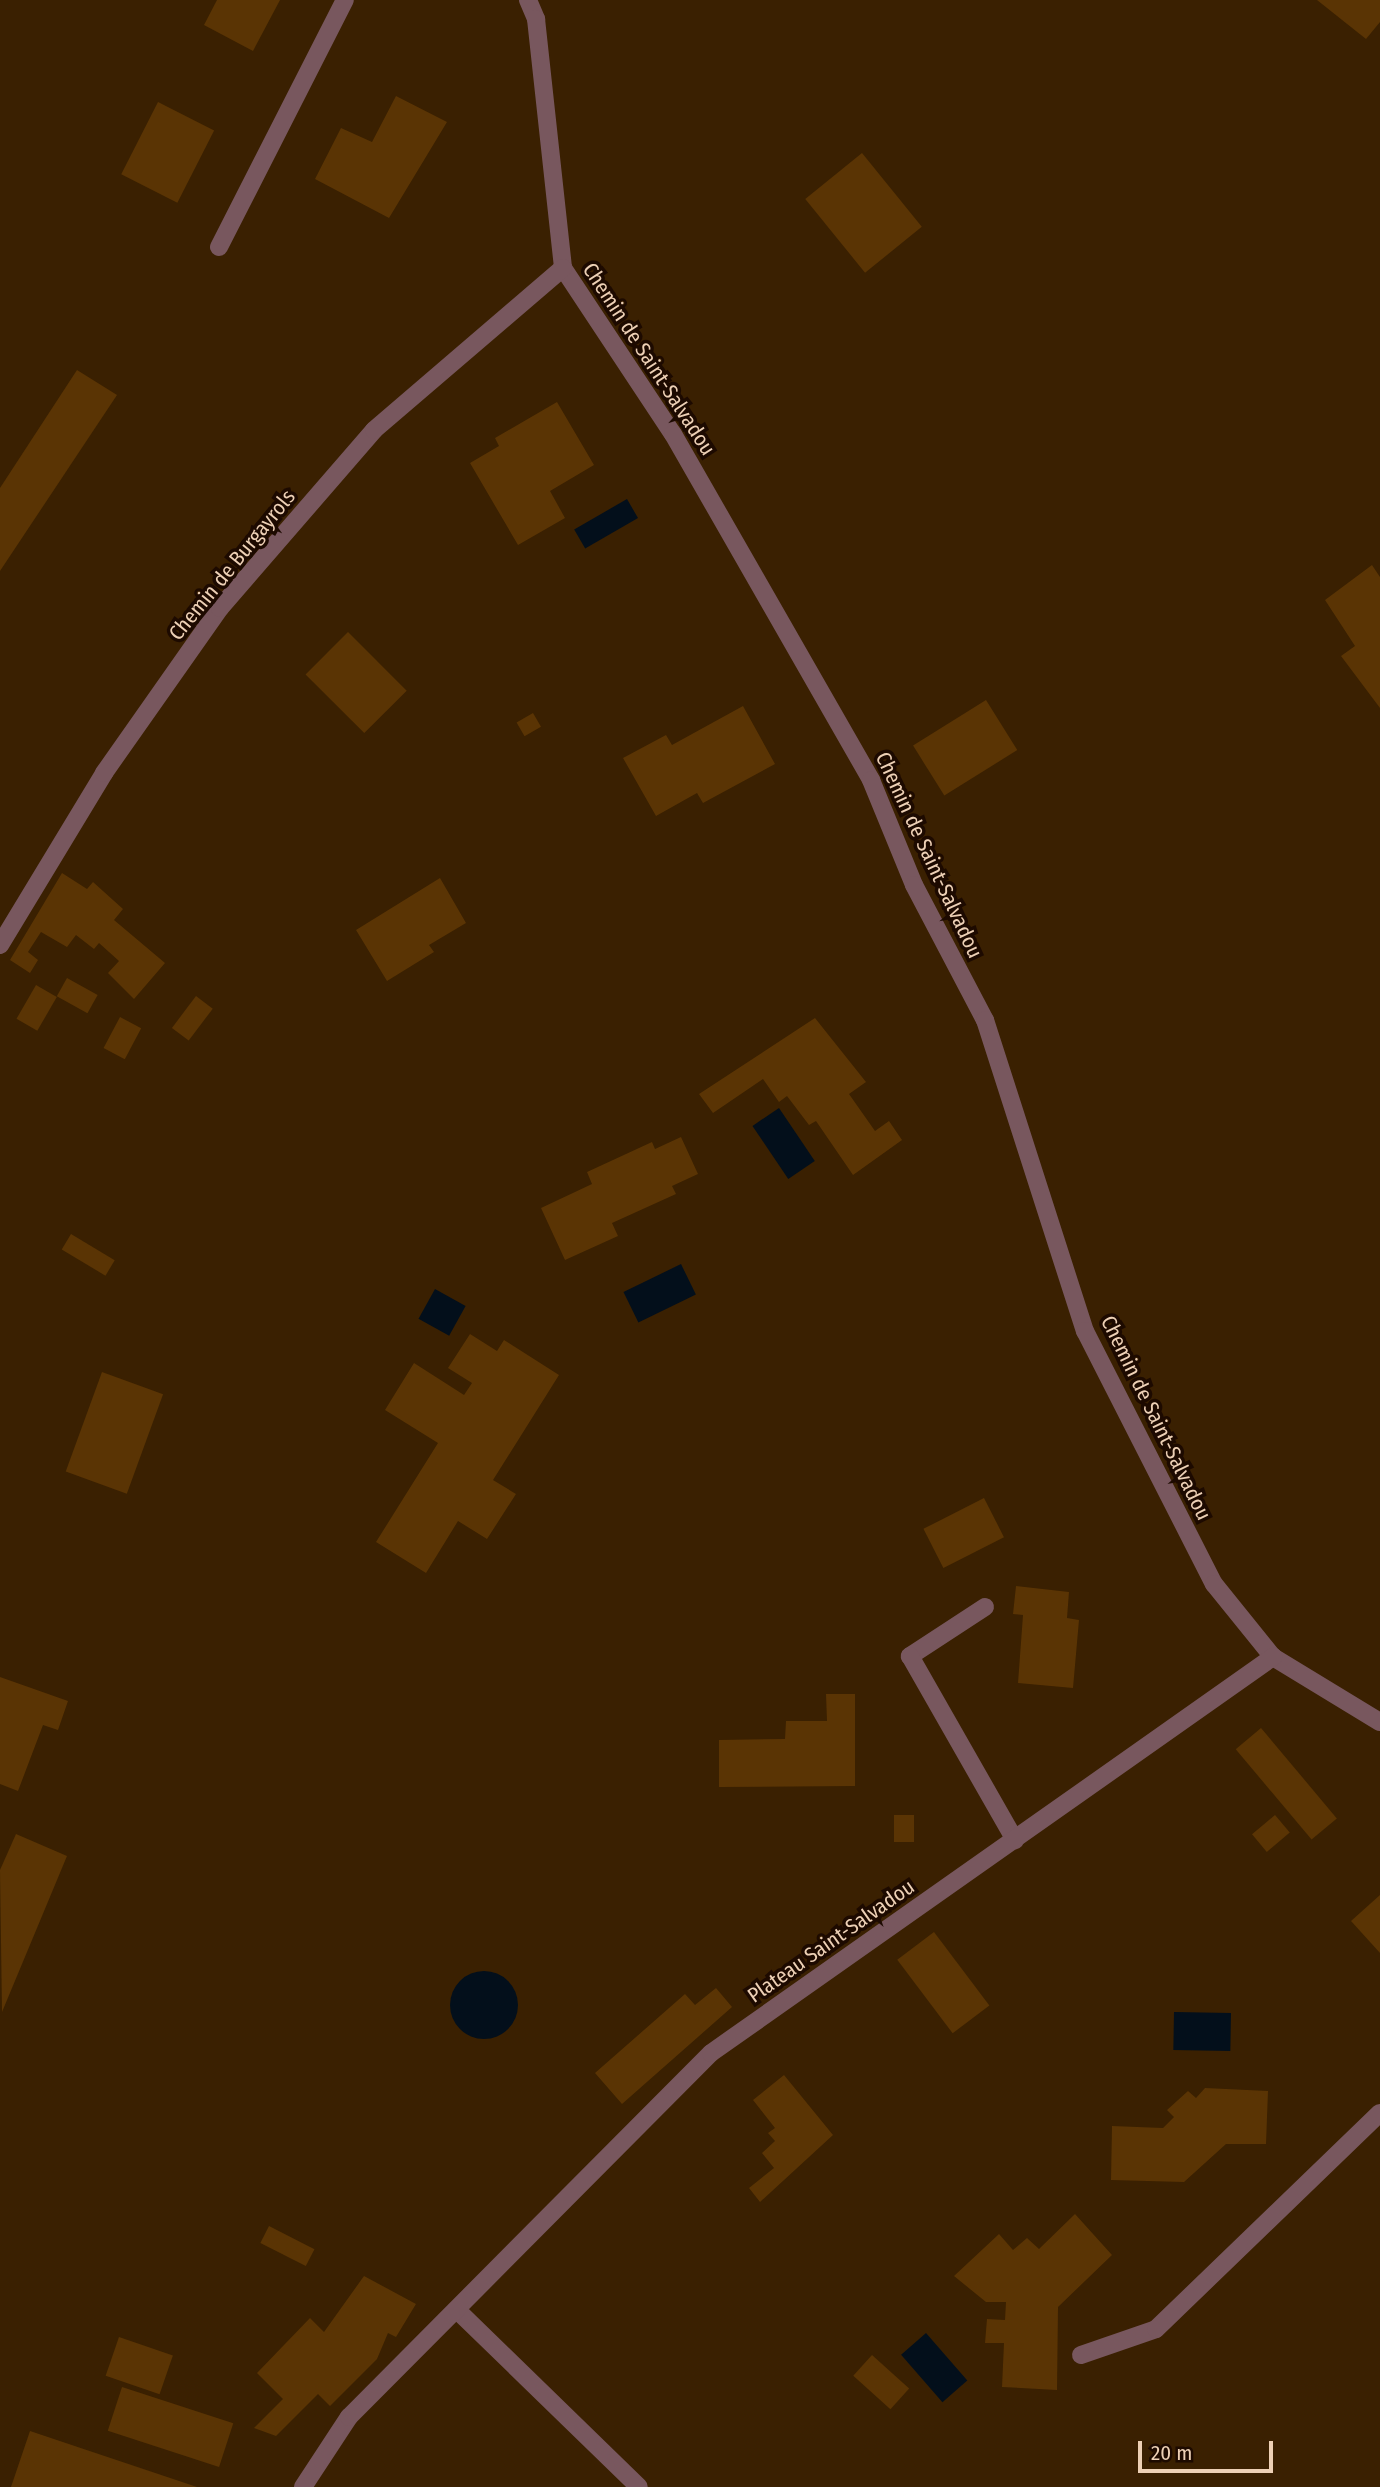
<!DOCTYPE html>
<style>
body{margin:0}
#map{position:relative;width:1380px;height:2487px;overflow:hidden;background:#3a2001;font-family:"Fira Sans Condensed",sans-serif}
div>[style]{position:absolute}
.water>*{inset:0;background:#030f1b;transform-origin:0 0}
.round{border-radius:50%}
.building>*{inset:0;background:#5a3404;transform-origin:0 0}
.service>*{height:18px;margin:-9px;padding:0 9px;transform-origin:9px;border-radius:9px;background:#78575e}
.minor>*{height:18px;margin:-9px;padding:0 9px;transform-origin:9px;border-radius:9px;background:#78575e}
span{translate:-50% -50%;white-space:nowrap;text-align:center;line-height:1.15;-webkit-text-stroke:7px #1d0a00;paint-order:stroke}
.street-label{font-size:21px;color:#edd0b5}
.scale{position:absolute;left:1138px;top:2441px;width:135px;height:32px;box-sizing:border-box;border:4px solid #edd0b5;border-top:0;padding-left:9px;font-size:21px;line-height:24px;white-space:nowrap;color:#edd0b5;-webkit-text-stroke:5px #1d0a00;paint-order:stroke}
</style>
<div id="map">
<div class="water">
<div style="left:627px;top:499px;width:22px;height:61px;rotate:60deg"></div>
<div style="left:779px;top:1108px;width:64px;height:32px;rotate:56deg"></div>
<div style="left:681px;top:1264px;width:34px;height:64px;rotate:64deg"></div>
<div style="left:435px;top:1289px;width:35px;height:34px;rotate:29deg"></div>
<div class="round" style="left:450px;top:1971px;width:68px;height:68px"></div>
<div style="left:1174px;top:2012px;width:57px;height:38px;rotate:1deg"></div>
<div style="left:926px;top:2333px;width:63px;height:33px;rotate:49deg"></div>
</div>
<div class="building">
<div style="clip-path:polygon(217px 0,280px 0,253px 51px,204px 25px)"></div>
<div style="clip-path:polygon(1317px 0,1380px 0,1380px 22px,1366px 39px)"></div>
<div style="clip-path:polygon(396px 96px,447px 122px,389px 218px,315px 179px,341px 128px,372px 142px)"></div>
<div style="left:158px;top:102px;width:63px;height:81px;rotate:27deg"></div>
<div style="left:862px;top:153px;width:95px;height:73px;rotate:51deg"></div>
<div style="clip-path:polygon(77px 370px,117px 395px,0 571px,0 488px)"></div>
<div style="clip-path:polygon(557px 402px,594px 465px,550px 491px,565px 518px,518px 545px,470px 463px,499px 446px,495px 438px)"></div>
<div style="clip-path:polygon(1372px 565px,1380px 577px,1380px 708px,1341px 656px,1355px 646px,1325px 600px)"></div>
<div style="left:348px;top:632px;width:83px;height:60px;rotate:45deg"></div>
<div style="left:986px;top:700px;width:59px;height:86px;rotate:58deg"></div>
<div style="clip-path:polygon(743px 706px,775px 764px,703px 803px,697px 793px,656px 816px,623px 758px,666px 735px,672px 745px)"></div>
<div style="left:533px;top:713px;width:16px;height:19px;rotate:60deg"></div>
<div style="clip-path:polygon(62px 873px,87px 889px,93px 882px,123px 909px,114px 920px,165px 963px,134px 999px,108px 973px,119px 961px,99px 943px,94px 949px,76px 935px,67px 947px,41px 932px,28px 952px,38px 960px,30px 973px,10px 960px)"></div>
<div style="clip-path:polygon(440px 878px,466px 923px,429px 945px,434px 952px,387px 981px,356px 930px)"></div>
<div style="left:67px;top:978px;width:35px;height:21px;rotate:29deg"></div>
<div style="left:36px;top:985px;width:24px;height:39px;rotate:30deg"></div>
<div style="left:196px;top:996px;width:21px;height:40px;rotate:37deg"></div>
<div style="left:120px;top:1017px;width:24px;height:35px;rotate:28deg"></div>
<div style="clip-path:polygon(815px 1018px,866px 1082px,849px 1094px,875px 1131px,889px 1121px,902px 1140px,853px 1175px,816px 1121px,809px 1125px,787px 1096px,779px 1102px,763px 1079px,713px 1113px,699px 1094px)"></div>
<div style="clip-path:polygon(681px 1137px,698px 1174px,672px 1186px,676px 1194px,612px 1223px,618px 1236px,565px 1260px,541px 1208px,592px 1184px,587px 1172px,652px 1142px,655px 1149px)"></div>
<div style="left:71px;top:1234px;width:51px;height:18px;rotate:31deg"></div>
<div style="clip-path:polygon(470px 1334px,497px 1351px,504px 1340px,559px 1375px,493px 1480px,516px 1494px,487px 1539px,458px 1521px,426px 1573px,376px 1542px,438px 1443px,385px 1410px,414px 1363px,464px 1395px,472px 1383px,448px 1368px)"></div>
<div style="left:102px;top:1372px;width:65px;height:106px;rotate:20deg"></div>
<div style="left:984px;top:1498px;width:44px;height:68px;rotate:63deg"></div>
<div style="clip-path:polygon(1016px 1586px,1069px 1592px,1067px 1618px,1079px 1620px,1073px 1688px,1018px 1683px,1023px 1615px,1013px 1614px)"></div>
<div style="clip-path:polygon(0 1677px,68px 1701px,58px 1730px,43px 1725px,18px 1791px,0 1784px)"></div>
<div style="clip-path:polygon(826px 1694px,855px 1694px,855px 1786px,719px 1787px,719px 1740px,785px 1739px,786px 1721px,827px 1721px)"></div>
<div style="left:1261px;top:1728px;width:118px;height:33px;rotate:50deg"></div>
<div style="left:894px;top:1815px;width:20px;height:27px"></div>
<div style="left:1275px;top:1815px;width:23px;height:30px;rotate:50deg"></div>
<div style="clip-path:polygon(16px 1834px,67px 1856px,2px 2012px,0 1870px)"></div>
<div style="clip-path:polygon(1380px 1895px,1380px 1953px,1351px 1921px)"></div>
<div style="left:934px;top:1932px;width:92px;height:46px;rotate:53deg"></div>
<div style="clip-path:polygon(716px 1988px,732px 2007px,622px 2104px,595px 2073px,685px 1994px,695px 2005px)"></div>
<div style="clip-path:polygon(784px 2075px,833px 2135px,760px 2202px,749px 2188px,774px 2168px,762px 2153px,775px 2141px,768px 2133px,775px 2128px,753px 2100px)"></div>
<div style="clip-path:polygon(1205px 2088px,1268px 2091px,1266px 2144px,1226px 2144px,1184px 2182px,1111px 2180px,1112px 2126px,1163px 2128px,1174px 2117px,1167px 2110px,1188px 2091px,1196px 2098px)"></div>
<div style="clip-path:polygon(1075px 2214px,1112px 2255px,1058px 2307px,1057px 2390px,1002px 2387px,1004px 2343px,985px 2343px,987px 2319px,1005px 2320px,1006px 2302px,986px 2302px,954px 2276px,999px 2234px,1013px 2250px,1027px 2238px,1039px 2249px)"></div>
<div style="left:269px;top:2226px;width:51px;height:19px;rotate:27deg"></div>
<div style="clip-path:polygon(364px 2276px,416px 2304px,396px 2337px,388px 2333px,377px 2359px,330px 2406px,318px 2394px,276px 2436px,254px 2428px,283px 2399px,257px 2373px,310px 2318px,324px 2332px)"></div>
<div style="left:119px;top:2337px;width:57px;height:41px;rotate:19deg"></div>
<div style="left:872px;top:2355px;width:50px;height:28px;rotate:42deg"></div>
<div style="left:122px;top:2387px;width:117px;height:46px;rotate:18deg"></div>
<div style="clip-path:polygon(30px 2431px,197px 2487px,11px 2487px)"></div>
</div>
<div class="service">
<div style="left:219px;top:247px;width:277px;rotate:-63deg"></div>
<div style="left:985px;top:1607px;width:90px;rotate:146.8deg"></div>
<div style="left:910px;top:1656px;width:212px;rotate:60.3deg"></div>
<div style="left:1081px;top:2355px;width:79px;rotate:-19.1deg"></div>
<div style="left:1156px;top:2329px;width:311px;rotate:-44deg"></div>
</div>
<div class="minor">
<div style="left:528px;top:0;width:21px;rotate:67deg"></div>
<div style="left:536px;top:19px;width:250px;rotate:83.8deg"></div>
<div style="left:563px;top:268px;width:199px;rotate:56.5deg"></div>
<div style="left:673px;top:434px;width:399px;rotate:60.2deg"></div>
<div style="left:871px;top:780px;width:113px;rotate:67.7deg"></div>
<div style="left:914px;top:885px;width:153px;rotate:62.3deg"></div>
<div style="left:985px;top:1020px;width:327px;rotate:72.2deg"></div>
<div style="left:1085px;top:1331px;width:284px;rotate:63deg"></div>
<div style="left:1214px;top:1584px;width:94px;rotate:51.1deg"></div>
<div style="left:1273px;top:1657px;width:125px;rotate:31.3deg"></div>
<div style="left:0;top:945px;width:201px;rotate:-58.8deg"></div>
<div style="left:104px;top:773px;width:202px;rotate:-54.9deg"></div>
<div style="left:220px;top:608px;width:235px;rotate:-49.1deg"></div>
<div style="left:374px;top:430px;width:249px;rotate:-40.6deg"></div>
<div style="left:458px;top:2311px;width:252px;rotate:44.2deg"></div>
<div style="left:303px;top:2487px;width:84px;rotate:-56.7deg"></div>
<div style="left:349px;top:2417px;width:513px;rotate:-45.16deg"></div>
<div style="left:711px;top:2053px;width:688px;rotate:-35.17deg"></div>
</div>
<div class="street-label">
<span style="left:649px;top:359px;rotate:57deg">Chemin de Saint-Salvadou</span>
<span style="left:232px;top:565px;rotate:-51deg">Chemin de Burgayrols</span>
<span style="left:929px;top:855px;rotate:65deg">Chemin de Saint-Salvadou</span>
<span style="left:1156px;top:1418px;rotate:64deg">Chemin de Saint-Salvadou</span>
<span style="left:831px;top:1941px;rotate:-35deg">Plateau Saint-Salvadou</span>
</div>
<div class="scale">20 m</div>
</div>
